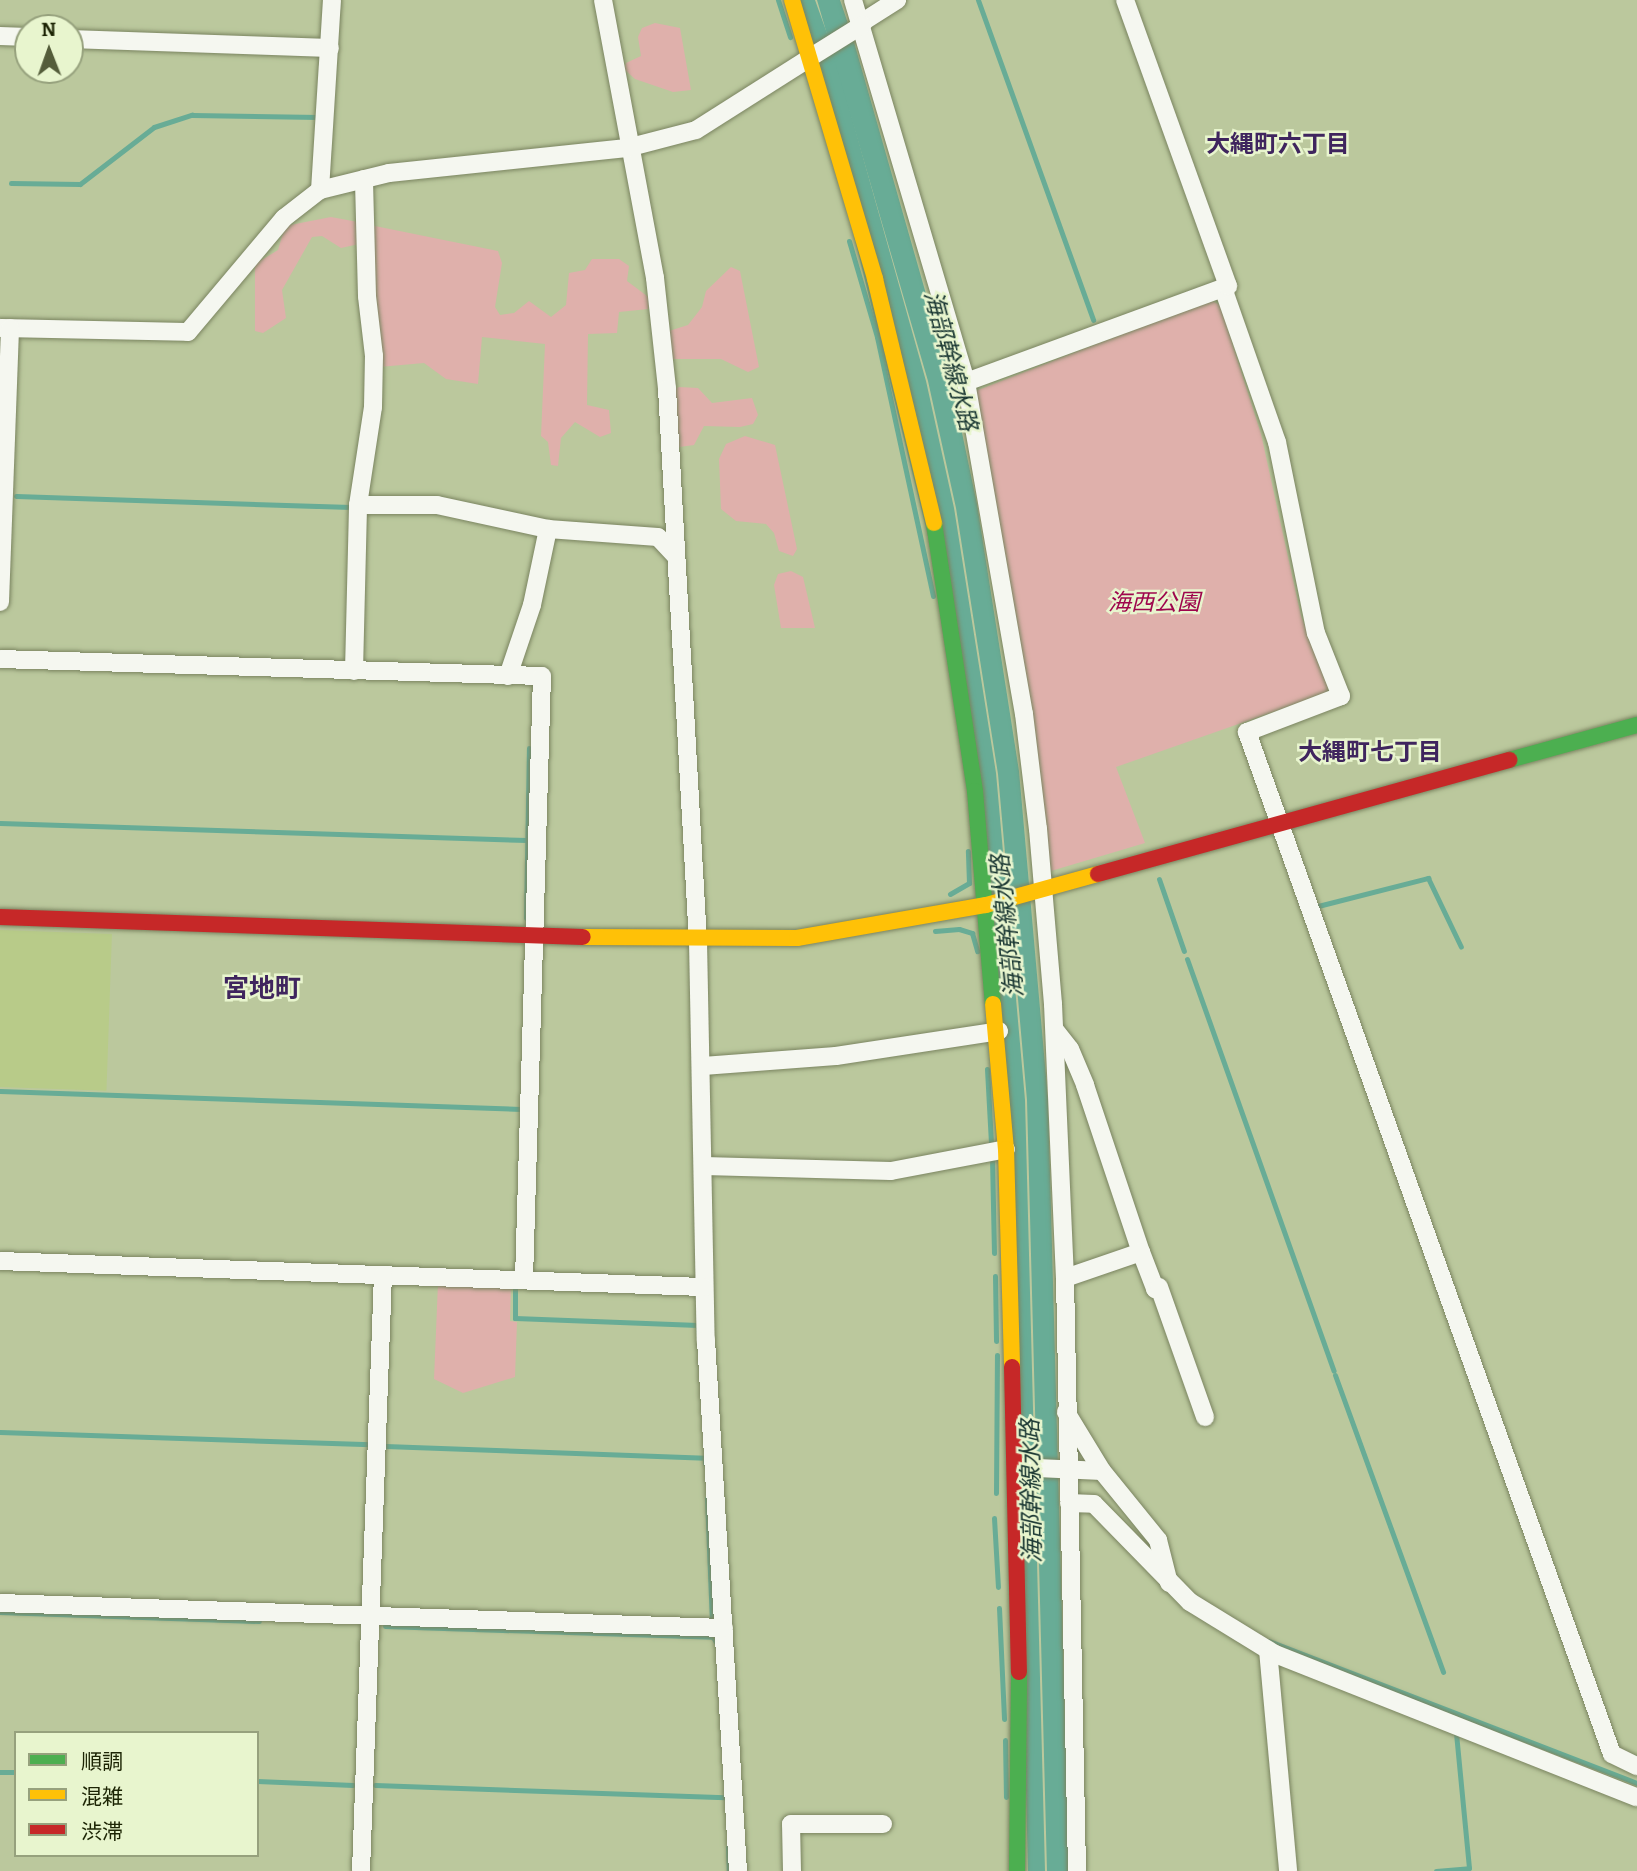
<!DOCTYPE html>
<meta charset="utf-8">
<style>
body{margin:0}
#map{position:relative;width:1637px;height:1871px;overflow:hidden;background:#bbc89d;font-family:Bitter,"Noto Sans JP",serif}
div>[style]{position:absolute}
.built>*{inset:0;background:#b8cb89;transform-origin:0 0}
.green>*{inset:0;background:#dfb0ab}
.water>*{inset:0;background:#68ac96}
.stream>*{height:5px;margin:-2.5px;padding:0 2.5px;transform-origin:2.5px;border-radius:2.5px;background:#68ac96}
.roads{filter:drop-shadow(0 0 2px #7a8460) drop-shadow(0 0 2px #7a8460)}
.street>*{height:18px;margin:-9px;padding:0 9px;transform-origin:9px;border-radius:9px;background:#f5f7f0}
.fast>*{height:16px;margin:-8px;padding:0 8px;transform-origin:8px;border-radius:8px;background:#4caf50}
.slow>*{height:16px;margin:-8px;padding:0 8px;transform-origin:8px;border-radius:8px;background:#ffc107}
.jam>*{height:16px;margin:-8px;padding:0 8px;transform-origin:8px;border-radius:8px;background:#c62828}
span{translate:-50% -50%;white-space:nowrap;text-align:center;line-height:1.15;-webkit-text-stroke:5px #e8f5ce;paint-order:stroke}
.park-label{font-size:23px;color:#9e064d;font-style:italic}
.neighbourhood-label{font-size:24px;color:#3f255e;font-weight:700}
.water-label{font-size:24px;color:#1b3833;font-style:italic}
.quarter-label{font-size:26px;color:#3f255e;font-weight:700}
.legend{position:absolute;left:14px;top:1731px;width:245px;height:126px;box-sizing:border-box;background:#e8f5ce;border:2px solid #96a17d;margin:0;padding:9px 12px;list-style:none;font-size:21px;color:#1c2404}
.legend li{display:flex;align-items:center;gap:14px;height:35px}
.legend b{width:35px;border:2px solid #96a17d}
.north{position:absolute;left:14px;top:14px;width:70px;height:70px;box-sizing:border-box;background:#e8f5ce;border:2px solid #96a17d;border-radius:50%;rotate:359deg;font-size:19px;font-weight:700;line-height:28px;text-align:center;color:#1c2404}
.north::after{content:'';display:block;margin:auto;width:24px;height:32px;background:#545d3a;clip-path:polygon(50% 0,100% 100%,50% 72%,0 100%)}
</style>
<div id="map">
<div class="built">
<div style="left:0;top:930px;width:112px;height:157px;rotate:2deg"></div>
</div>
<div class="green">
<div style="clip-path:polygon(655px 23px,680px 28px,691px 90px,673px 92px,635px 79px,624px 69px,626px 63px,641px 56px,638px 37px,642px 28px)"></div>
<div style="clip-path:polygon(331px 217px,358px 222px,359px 244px,341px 248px,322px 236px,312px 237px,282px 290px,286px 318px,263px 333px,255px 331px,255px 264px,278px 250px,285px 226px)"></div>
<div style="clip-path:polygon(370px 225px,498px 251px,502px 263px,495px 307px,500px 315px,514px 313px,529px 301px,551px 317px,566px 305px,569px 273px,585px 270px,592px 259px,619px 259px,629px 266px,627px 281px,651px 299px,648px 309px,619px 312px,617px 333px,588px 334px,587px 405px,609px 410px,611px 433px,600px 437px,575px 422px,561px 438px,558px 466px,551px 465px,548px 442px,541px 436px,545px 344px,482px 337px,478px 384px,446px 379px,424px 363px,379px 367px)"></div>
<div style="clip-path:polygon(731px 267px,740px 271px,759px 367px,748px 372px,721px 359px,669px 359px,669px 331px,688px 325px,702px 307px,706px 291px)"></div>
<div style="clip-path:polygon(1210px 300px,1220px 305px,1261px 434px,1301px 616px,1329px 687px,1327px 693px,1116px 767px,1145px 843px,1051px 871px,1008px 578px,973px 392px)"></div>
<div style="clip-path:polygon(679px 387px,698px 388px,712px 403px,752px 398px,758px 415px,753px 424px,740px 427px,704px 426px,694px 445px,672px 448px,671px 391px)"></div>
<div style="clip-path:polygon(745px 436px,775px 445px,797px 549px,793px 556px,779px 551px,774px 533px,766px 524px,736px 521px,721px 509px,719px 459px,726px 444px)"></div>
<div style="clip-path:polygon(791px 571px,803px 577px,815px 628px,781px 628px,774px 585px,778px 574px)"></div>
<div style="clip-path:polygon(438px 1283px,511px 1286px,510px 1321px,517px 1322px,515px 1377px,463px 1393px,434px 1379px)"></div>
</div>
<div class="water">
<div style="clip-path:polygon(796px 0,815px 0,832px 47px,926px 381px,954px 508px,996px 773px,1025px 1100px,1045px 1871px,1028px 1871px,1009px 1103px,968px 699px)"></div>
<div style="clip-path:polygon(817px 0,840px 0,852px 35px,952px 385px,977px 504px,1019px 771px,1048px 1099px,1069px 1871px,1047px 1871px,1027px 1100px,998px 774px,956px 508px,928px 381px)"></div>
</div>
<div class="stream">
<div style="left:778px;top:0;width:39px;rotate:72deg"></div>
<div style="left:978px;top:0;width:340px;rotate:70.2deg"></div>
<div style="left:11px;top:183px;width:69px;rotate:0.8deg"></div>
<div style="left:80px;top:184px;width:93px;rotate:-37.6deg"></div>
<div style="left:154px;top:127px;width:40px;rotate:-18deg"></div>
<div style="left:192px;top:115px;width:127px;rotate:0.9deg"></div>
<div style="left:849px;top:241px;width:100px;rotate:73.7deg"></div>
<div style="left:877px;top:337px;width:265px;rotate:77.8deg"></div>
<div style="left:16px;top:496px;width:335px;rotate:1.9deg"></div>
<div style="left:0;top:823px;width:527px;rotate:1.85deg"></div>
<div style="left:1159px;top:879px;width:76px;rotate:70.9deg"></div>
<div style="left:950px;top:894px;width:22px;rotate:-30deg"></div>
<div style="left:969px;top:883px;width:32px;rotate:-92deg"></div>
<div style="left:1318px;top:906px;width:114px;rotate:-14.3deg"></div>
<div style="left:1428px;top:878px;width:76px;rotate:64.4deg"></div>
<div style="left:526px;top:918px;width:170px;rotate:-89deg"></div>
<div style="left:935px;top:931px;width:24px;rotate:-5deg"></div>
<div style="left:959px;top:929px;width:14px;rotate:17deg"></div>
<div style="left:972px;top:933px;width:19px;rotate:74deg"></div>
<div style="left:1187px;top:959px;width:437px;rotate:70.4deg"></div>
<div style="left:987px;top:1069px;width:75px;rotate:86.9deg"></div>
<div style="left:0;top:1091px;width:521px;rotate:1.98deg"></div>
<div style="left:992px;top:1158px;width:95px;rotate:88.8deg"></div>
<div style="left:995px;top:1276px;width:65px;rotate:89.1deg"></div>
<div style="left:515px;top:1286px;width:32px;rotate:90deg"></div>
<div style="left:515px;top:1318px;width:183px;rotate:2.2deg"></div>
<div style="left:698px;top:1325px;width:6px;rotate:90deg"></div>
<div style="left:1335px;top:1375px;width:316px;rotate:70deg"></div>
<div style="left:0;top:1432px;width:371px;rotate:1.9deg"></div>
<div style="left:385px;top:1446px;width:320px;rotate:2.1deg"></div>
<div style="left:705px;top:1458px;width:5px;rotate:90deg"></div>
<div style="left:996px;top:1493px;width:138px;rotate:-89.6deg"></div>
<div style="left:707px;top:1498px;width:125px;rotate:87.7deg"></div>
<div style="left:994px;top:1518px;width:69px;rotate:86.7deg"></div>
<div style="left:999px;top:1608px;width:111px;rotate:87.4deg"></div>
<div style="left:0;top:1612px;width:259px;rotate:2deg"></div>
<div style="left:385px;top:1626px;width:328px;rotate:1.9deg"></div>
<div style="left:713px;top:1637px;width:6px;rotate:59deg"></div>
<div style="left:1269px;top:1641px;width:394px;rotate:21.1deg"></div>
<div style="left:1005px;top:1740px;width:57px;rotate:89deg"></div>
<div style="left:0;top:1772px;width:16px"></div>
<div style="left:257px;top:1781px;width:96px;rotate:2.4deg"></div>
<div style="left:375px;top:1785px;width:350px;rotate:2deg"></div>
<div style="left:728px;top:1847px;width:24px;rotate:88deg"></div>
<div style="left:1436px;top:1871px;width:33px;rotate:-5deg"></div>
<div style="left:1469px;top:1868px;width:135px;rotate:-95.5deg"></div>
</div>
<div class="roads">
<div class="street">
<div style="left:603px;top:0;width:283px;rotate:79.4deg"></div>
<div style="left:655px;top:278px;width:112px;rotate:83.8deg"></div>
<div style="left:667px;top:389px;width:553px;rotate:86.79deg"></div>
<div style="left:698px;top:941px;width:399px;rotate:88.9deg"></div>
<div style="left:706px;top:1340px;width:532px;rotate:86.55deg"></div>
<div style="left:853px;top:0;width:398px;rotate:73.5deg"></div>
<div style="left:966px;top:382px;width:337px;rotate:80.1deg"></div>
<div style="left:1024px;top:714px;width:116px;rotate:83.1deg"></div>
<div style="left:1038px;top:829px;width:176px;rotate:85.1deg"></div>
<div style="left:1053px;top:1004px;width:274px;rotate:87.5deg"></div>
<div style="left:1065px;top:1278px;width:593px;rotate:88.84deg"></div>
<div style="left:861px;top:23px;width:43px;rotate:-32.6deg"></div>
<div style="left:0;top:36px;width:28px;rotate:2deg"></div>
<div style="left:70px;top:39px;width:260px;rotate:2deg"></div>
<div style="left:814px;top:55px;width:57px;rotate:-32deg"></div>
<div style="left:320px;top:190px;width:190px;rotate:-86.4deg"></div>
<div style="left:1223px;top:288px;width:163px;rotate:70.7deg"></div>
<div style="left:1277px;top:442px;width:195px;rotate:78.5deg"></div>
<div style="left:1316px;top:633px;width:68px;rotate:68.4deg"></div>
<div style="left:1341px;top:696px;width:101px;rotate:159deg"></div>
<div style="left:1247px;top:732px;width:1085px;rotate:70.35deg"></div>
<div style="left:1612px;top:1754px;width:28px;rotate:26deg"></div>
<div style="left:0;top:328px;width:188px;rotate:1.2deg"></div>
<div style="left:188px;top:332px;width:149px;rotate:-49.9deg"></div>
<div style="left:284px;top:218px;width:46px;rotate:-37.9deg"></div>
<div style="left:320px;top:190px;width:71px;rotate:-13.8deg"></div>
<div style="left:389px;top:173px;width:239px;rotate:-6deg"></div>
<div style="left:627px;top:148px;width:71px;rotate:-14.6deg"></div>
<div style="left:696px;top:130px;width:136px;rotate:-32.4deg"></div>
<div style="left:966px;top:382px;width:279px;rotate:-20.1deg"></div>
<div style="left:1228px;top:286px;width:304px;rotate:-109.8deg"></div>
<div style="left:358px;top:505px;width:79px"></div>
<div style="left:437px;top:505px;width:114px;rotate:12.2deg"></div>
<div style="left:548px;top:529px;width:110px;rotate:4.2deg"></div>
<div style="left:658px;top:537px;width:25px;rotate:47deg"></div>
<div style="left:0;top:602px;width:274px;rotate:-87.9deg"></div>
<div style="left:0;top:659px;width:542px;rotate:1.8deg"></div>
<div style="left:542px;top:676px;width:604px;rotate:91.71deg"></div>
<div style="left:354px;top:671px;width:166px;rotate:-88.6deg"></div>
<div style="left:358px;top:505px;width:99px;rotate:-81.3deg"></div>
<div style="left:373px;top:407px;width:51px;rotate:-88.9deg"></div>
<div style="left:374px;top:356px;width:60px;rotate:-96.7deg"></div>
<div style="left:367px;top:296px;width:117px;rotate:-91.5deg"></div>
<div style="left:508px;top:676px;width:75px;rotate:-71.3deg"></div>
<div style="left:532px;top:605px;width:78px;rotate:-78.1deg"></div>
<div style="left:1055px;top:1030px;width:24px;rotate:52deg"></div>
<div style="left:1070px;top:1049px;width:39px;rotate:67deg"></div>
<div style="left:1085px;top:1085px;width:176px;rotate:71.5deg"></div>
<div style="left:1141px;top:1252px;width:80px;rotate:161.1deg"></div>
<div style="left:703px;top:1066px;width:133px;rotate:-4.3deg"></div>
<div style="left:836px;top:1056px;width:165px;rotate:-8.7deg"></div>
<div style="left:704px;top:1166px;width:187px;rotate:1.5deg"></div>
<div style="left:891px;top:1171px;width:117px;rotate:-10.8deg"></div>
<div style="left:1141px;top:1252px;width:40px;rotate:69deg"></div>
<div style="left:1155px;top:1289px;width:4px;rotate:-27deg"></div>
<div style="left:1159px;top:1287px;width:138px;rotate:70.5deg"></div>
<div style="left:0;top:1261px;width:704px;rotate:2.12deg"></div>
<div style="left:1066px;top:1412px;width:69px;rotate:58.6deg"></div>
<div style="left:1016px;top:1467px;width:86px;rotate:2.7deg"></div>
<div style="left:1102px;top:1471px;width:89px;rotate:50.9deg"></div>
<div style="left:1158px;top:1540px;width:44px;rotate:75.7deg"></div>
<div style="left:1069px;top:1503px;width:25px;rotate:2deg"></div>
<div style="left:1094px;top:1504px;width:137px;rotate:45.6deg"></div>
<div style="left:1190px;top:1602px;width:100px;rotate:31.5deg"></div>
<div style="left:1275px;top:1654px;width:389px;rotate:21.6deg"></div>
<div style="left:0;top:1603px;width:724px;rotate:1.98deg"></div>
<div style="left:1268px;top:1650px;width:222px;rotate:84.8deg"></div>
<div style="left:361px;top:1871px;width:596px;rotate:-87.89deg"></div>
<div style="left:792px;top:1871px;width:47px;rotate:-91.2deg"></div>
<div style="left:791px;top:1824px;width:92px"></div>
</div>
<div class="fast">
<div style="left:934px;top:523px;width:271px;rotate:81.3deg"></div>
<div style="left:975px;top:791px;width:214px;rotate:85.2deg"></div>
<div style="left:1509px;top:760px;width:133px;rotate:-15.3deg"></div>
<div style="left:1017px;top:1871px;width:199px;rotate:-89.4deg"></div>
</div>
<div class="slow">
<div style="left:792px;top:0;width:291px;rotate:73.4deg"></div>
<div style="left:875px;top:279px;width:251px;rotate:76.4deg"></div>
<div style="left:583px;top:937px;width:214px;rotate:0.3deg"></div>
<div style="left:797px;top:938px;width:192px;rotate:-9.9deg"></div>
<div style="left:986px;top:905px;width:116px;rotate:-15.5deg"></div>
<div style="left:993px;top:1004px;width:146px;rotate:84.9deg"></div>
<div style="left:1006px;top:1149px;width:218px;rotate:88.4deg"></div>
</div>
<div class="jam">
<div style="left:1098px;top:874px;width:427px;rotate:-15.5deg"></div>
<div style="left:0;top:917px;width:583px;rotate:1.96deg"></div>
<div style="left:1012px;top:1367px;width:305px;rotate:88.7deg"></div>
</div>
</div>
<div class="park-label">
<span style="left:1154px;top:602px">海西公園</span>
</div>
<div class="neighbourhood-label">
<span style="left:1278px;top:145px">大縄町六丁目</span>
<span style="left:1370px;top:753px">大縄町七丁目</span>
</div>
<div class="water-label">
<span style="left:950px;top:361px;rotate:75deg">海部幹線水路</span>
<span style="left:1008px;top:926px;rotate:-96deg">海部幹線水路</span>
<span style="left:1032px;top:1491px;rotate:-91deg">海部幹線水路</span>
</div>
<div class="quarter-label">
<span style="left:262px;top:989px">宮地町</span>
</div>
<ul class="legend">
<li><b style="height:9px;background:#4caf50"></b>順調</li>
<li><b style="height:9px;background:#ffc107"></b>混雑</li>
<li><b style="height:9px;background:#c62828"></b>渋滞</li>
</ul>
<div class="north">N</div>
</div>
